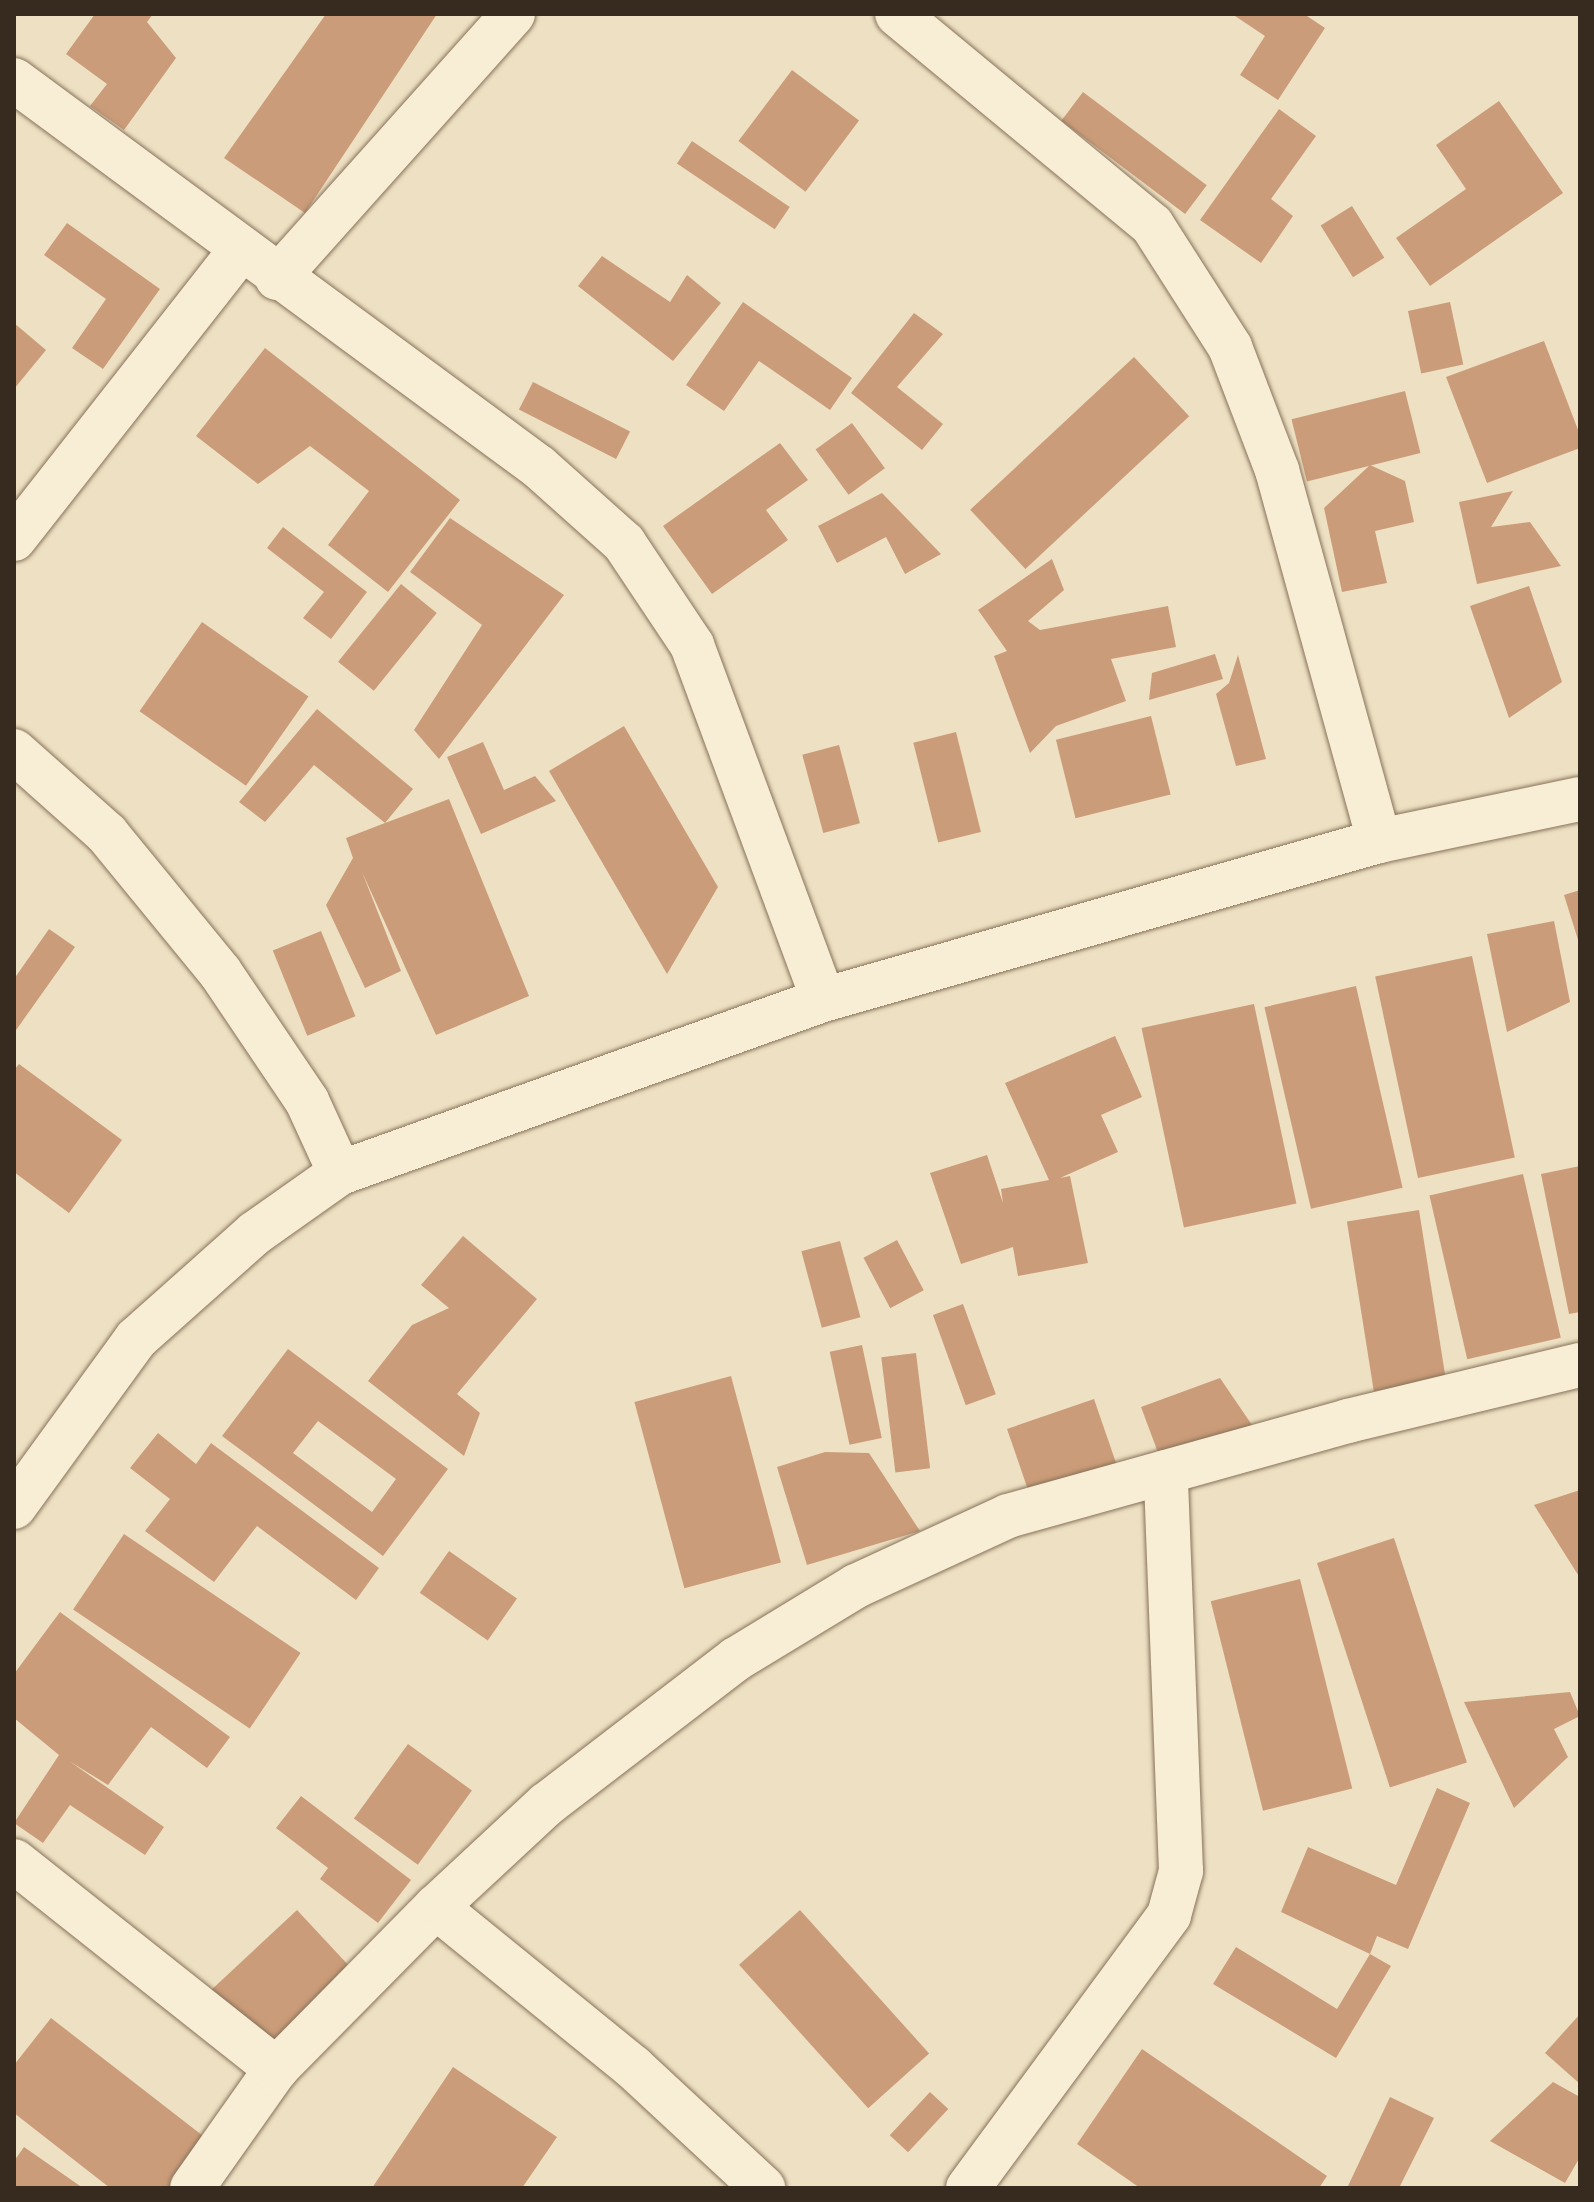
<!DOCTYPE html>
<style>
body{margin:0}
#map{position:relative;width:1594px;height:2202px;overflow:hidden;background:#eee1c3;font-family:Literata,serif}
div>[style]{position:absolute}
.building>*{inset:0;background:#cb9c79;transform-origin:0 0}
.roads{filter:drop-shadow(0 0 2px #87725a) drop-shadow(0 0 2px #87725a)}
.minor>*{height:44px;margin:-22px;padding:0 22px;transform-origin:22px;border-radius:22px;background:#f8eed6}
span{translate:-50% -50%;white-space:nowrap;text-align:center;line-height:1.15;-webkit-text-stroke:7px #f5ebd2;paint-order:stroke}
.frame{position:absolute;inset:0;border:16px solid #372a1e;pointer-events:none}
</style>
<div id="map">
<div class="building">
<div style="clip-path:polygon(95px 14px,153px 14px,147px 22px,176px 58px,124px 130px,90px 106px,107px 84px,66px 54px)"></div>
<div style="clip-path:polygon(326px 14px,437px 14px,305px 213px,224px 158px)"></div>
<div style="clip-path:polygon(1232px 14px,1304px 14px,1325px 28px,1278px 100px,1240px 75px,1265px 36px)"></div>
<div style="left:792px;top:70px;width:84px;height:89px;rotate:37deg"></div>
<div style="left:1083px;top:92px;width:155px;height:36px;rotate:37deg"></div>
<div style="clip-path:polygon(1499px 101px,1563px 193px,1430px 286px,1396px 238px,1466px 189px,1436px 145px)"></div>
<div style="clip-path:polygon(1279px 109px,1316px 136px,1271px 199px,1293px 216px,1261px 263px,1200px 220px)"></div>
<div style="left:692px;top:141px;width:118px;height:27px;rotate:34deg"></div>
<div style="left:1352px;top:206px;width:61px;height:37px;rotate:58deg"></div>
<div style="clip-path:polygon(67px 223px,160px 289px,103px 369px,72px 348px,106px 299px,44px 255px)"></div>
<div style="clip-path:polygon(602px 256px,670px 302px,687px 275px,721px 303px,673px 361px,578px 286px)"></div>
<div style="clip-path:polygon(743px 302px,852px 378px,830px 410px,759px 361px,724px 411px,686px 385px)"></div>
<div style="left:1450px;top:302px;width:64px;height:43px;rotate:78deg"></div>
<div style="clip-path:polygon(914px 313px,943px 334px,897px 387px,943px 424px,922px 450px,851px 393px)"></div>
<div style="clip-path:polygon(14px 323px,46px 350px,14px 389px)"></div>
<div style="clip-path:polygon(1544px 341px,1580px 435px,1580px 448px,1487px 483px,1446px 377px)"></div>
<div style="clip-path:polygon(265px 348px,460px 500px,388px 592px,328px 545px,369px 491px,310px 446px,258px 484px,196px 436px)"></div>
<div style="left:1134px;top:357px;width:81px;height:224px;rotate:47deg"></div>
<div style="left:533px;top:382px;width:109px;height:31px;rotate:27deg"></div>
<div style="left:1405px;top:391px;width:64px;height:117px;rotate:76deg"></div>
<div style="left:852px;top:423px;width:56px;height:45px;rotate:54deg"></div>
<div style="clip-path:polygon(780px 443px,808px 480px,766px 510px,788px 540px,712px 594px,663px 526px)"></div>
<div style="clip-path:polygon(1370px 465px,1405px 481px,1414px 522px,1375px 531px,1387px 583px,1342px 592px,1324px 508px)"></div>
<div style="clip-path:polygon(1513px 491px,1491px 527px,1530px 522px,1561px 566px,1477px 584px,1459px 502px)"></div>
<div style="clip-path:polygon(882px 493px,941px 554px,905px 574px,886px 537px,837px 563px,818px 526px)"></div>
<div style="clip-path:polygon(450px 518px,564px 595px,439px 759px,414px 730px,482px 625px,410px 572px)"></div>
<div style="clip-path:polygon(283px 527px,367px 592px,331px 639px,303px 618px,324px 592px,267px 548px)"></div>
<div style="clip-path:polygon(1052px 559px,1064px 590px,1028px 621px,1040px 630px,1168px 606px,1176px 647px,1111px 659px,1126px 701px,1056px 726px,1030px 753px,994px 656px,1007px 651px,978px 610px)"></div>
<div style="left:401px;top:584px;width:46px;height:100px;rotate:39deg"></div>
<div style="clip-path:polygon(1529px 586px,1562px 682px,1509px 718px,1470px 606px)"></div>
<div style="left:202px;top:622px;width:130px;height:109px;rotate:35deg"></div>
<div style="clip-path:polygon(1215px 654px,1223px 679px,1149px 700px,1152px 673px)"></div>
<div style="clip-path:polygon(1238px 655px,1266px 759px,1236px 766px,1216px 694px,1229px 683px)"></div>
<div style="clip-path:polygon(317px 709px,413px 789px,385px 823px,449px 799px,529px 996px,436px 1035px,362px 872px,401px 971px,365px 988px,326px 905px,353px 858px,346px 838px,385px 823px,314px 765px,265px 822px,239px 802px)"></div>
<div style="left:1151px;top:716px;width:81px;height:98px;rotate:76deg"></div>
<div style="clip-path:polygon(624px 726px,718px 887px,667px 974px,549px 771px)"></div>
<div style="left:956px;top:732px;width:103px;height:44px;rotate:76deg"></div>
<div style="clip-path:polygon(483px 742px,504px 790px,535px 776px,556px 801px,481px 834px,447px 757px)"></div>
<div style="left:839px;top:745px;width:81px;height:38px;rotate:75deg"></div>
<div style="clip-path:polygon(1580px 890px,1580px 943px,1579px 943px,1564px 895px)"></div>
<div style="clip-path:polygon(1554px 921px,1570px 1002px,1507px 1032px,1487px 934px)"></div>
<div style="clip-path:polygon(49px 929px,75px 947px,14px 1033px,14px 979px)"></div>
<div style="left:321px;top:931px;width:92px;height:52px;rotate:68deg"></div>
<div style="left:1472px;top:956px;width:206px;height:99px;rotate:78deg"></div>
<div style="left:1356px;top:986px;width:207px;height:94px;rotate:77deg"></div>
<div style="left:1254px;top:1004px;width:204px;height:115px;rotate:78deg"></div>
<div style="clip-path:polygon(1115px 1036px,1142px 1097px,1101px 1115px,1118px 1152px,1060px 1178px,1070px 1176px,1088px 1263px,1018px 1276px,1013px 1247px,961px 1264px,930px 1173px,987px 1155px,1003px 1203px,1001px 1189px,1049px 1180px,1005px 1083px)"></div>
<div style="clip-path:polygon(19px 1064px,122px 1140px,69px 1213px,14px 1172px,14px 1070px)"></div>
<div style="clip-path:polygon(1580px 1166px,1580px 1312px,1569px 1314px,1541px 1174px)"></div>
<div style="left:1523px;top:1174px;width:168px;height:96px;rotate:77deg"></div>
<div style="left:1419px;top:1210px;width:172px;height:73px;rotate:81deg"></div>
<div style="clip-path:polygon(463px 1236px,537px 1299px,457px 1394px,480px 1413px,464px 1456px,368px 1381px,412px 1325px,449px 1308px,421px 1285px)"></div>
<div style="left:897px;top:1240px;width:57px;height:38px;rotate:62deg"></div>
<div style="left:840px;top:1241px;width:79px;height:40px;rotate:75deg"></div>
<div style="left:963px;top:1304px;width:96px;height:32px;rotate:70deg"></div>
<div style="left:862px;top:1345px;width:95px;height:33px;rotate:78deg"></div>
<div style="clip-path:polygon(evenodd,288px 1349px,448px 1469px,383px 1556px,222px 1436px,288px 1349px,318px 1421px,396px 1479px,372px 1512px,293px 1453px,318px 1421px)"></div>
<div style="left:916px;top:1353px;width:116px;height:35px;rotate:83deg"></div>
<div style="left:731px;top:1376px;width:193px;height:100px;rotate:75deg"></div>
<div style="clip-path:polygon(1220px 1378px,1252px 1425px,1160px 1458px,1141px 1407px)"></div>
<div style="left:1094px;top:1399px;width:99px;height:92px;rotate:71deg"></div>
<div style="clip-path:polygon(158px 1433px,196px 1464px,211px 1443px,379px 1568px,356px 1600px,257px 1526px,214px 1582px,145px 1531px,170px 1499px,130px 1468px)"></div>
<div style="clip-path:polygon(825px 1452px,869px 1453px,920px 1531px,807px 1565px,777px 1467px)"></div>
<div style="clip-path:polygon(1580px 1490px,1580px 1578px,1534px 1505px)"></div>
<div style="left:124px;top:1534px;width:213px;height:91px;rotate:34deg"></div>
<div style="left:1394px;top:1538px;width:236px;height:81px;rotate:72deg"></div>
<div style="left:449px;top:1551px;width:83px;height:51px;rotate:35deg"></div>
<div style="left:1300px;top:1579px;width:216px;height:92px;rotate:76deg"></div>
<div style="clip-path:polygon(60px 1612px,230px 1737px,207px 1768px,151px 1727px,108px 1785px,69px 1761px,164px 1827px,145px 1855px,70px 1805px,43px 1843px,14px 1823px,59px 1755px,14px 1718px,14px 1674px)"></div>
<div style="clip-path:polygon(1570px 1692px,1580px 1716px,1554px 1729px,1568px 1757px,1514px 1808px,1464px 1702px)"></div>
<div style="left:408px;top:1744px;width:79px;height:92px;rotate:36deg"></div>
<div style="clip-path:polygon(1437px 1788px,1470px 1803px,1408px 1949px,1377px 1936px,1370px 1954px,1391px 1966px,1336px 2058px,1213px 1984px,1236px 1947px,1337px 2009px,1370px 1954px,1281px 1912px,1308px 1847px,1396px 1885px)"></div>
<div style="clip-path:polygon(301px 1796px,411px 1880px,378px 1923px,320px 1879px,328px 1868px,276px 1828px)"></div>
<div style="left:297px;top:1910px;width:84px;height:121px;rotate:47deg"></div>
<div style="left:800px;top:1910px;width:193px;height:82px;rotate:48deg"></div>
<div style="clip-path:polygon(1580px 2014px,1580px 2084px,1545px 2053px)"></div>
<div style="clip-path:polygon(51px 2018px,216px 2146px,184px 2188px,110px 2188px,14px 2113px,14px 2065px)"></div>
<div style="clip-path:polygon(1142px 2049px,1327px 2176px,1319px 2188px,1140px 2188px,1077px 2144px)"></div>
<div style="clip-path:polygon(453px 2067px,557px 2137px,522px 2188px,372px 2188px)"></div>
<div style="clip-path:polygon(1553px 2082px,1580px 2097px,1580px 2157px,1565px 2183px,1490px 2141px)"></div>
<div style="left:930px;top:2092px;width:25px;height:59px;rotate:43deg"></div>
<div style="clip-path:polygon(1390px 2097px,1434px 2118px,1399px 2188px,1352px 2188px,1348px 2186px)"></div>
<div style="clip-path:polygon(24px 2147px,83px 2188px,14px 2187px,14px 2161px)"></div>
</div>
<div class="roads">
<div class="minor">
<div style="left:897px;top:14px;width:331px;rotate:39.6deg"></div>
<div style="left:1152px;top:225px;width:145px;rotate:57.4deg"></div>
<div style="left:1230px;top:347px;width:132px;rotate:69.1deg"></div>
<div style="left:1277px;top:470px;width:385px;rotate:74.6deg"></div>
<div style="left:14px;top:80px;width:652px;rotate:36.4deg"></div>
<div style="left:539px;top:467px;width:114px;rotate:41.8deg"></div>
<div style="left:624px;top:543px;width:123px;rotate:56.3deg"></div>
<div style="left:692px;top:645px;width:378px;rotate:69.7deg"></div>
<div style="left:277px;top:278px;width:354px;rotate:-48.2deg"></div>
<div style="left:14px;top:539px;width:366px;rotate:-51.9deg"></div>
<div style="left:14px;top:751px;width:125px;rotate:41.7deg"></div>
<div style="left:107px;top:834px;width:178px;rotate:50.7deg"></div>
<div style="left:220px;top:972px;width:156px;rotate:56deg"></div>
<div style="left:307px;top:1101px;width:79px;rotate:65.4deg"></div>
<div style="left:14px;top:1507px;width:208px;rotate:-54deg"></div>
<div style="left:136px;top:1339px;width:159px;rotate:-41.7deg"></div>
<div style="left:255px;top:1233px;width:104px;rotate:-35.2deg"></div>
<div style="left:340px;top:1173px;width:513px;rotate:-19.71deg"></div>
<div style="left:823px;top:1000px;width:578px;rotate:-15.96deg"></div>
<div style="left:1379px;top:841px;width:205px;rotate:-11.8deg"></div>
<div style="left:14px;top:1861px;width:335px;rotate:38.4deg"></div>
<div style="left:436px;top:1907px;width:254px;rotate:39.1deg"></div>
<div style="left:633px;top:2067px;width:178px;rotate:42.9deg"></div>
<div style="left:192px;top:2188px;width:146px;rotate:-54.8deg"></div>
<div style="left:276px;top:2069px;width:228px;rotate:-45.4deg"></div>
<div style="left:436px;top:1907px;width:151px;rotate:-42.9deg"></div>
<div style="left:547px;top:1804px;width:238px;rotate:-37.5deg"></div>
<div style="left:736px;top:1659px;width:140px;rotate:-31.3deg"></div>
<div style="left:856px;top:1586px;width:167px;rotate:-24.7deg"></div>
<div style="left:1008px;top:1516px;width:353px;rotate:-15.6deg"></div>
<div style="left:1348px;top:1421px;width:239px;rotate:-13.6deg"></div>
<div style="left:968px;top:2188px;width:339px;rotate:-53.6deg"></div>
<div style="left:1169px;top:1915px;width:46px;rotate:-74.7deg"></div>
<div style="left:1181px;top:1871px;width:399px;rotate:-92.2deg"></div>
</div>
</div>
<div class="frame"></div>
</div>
